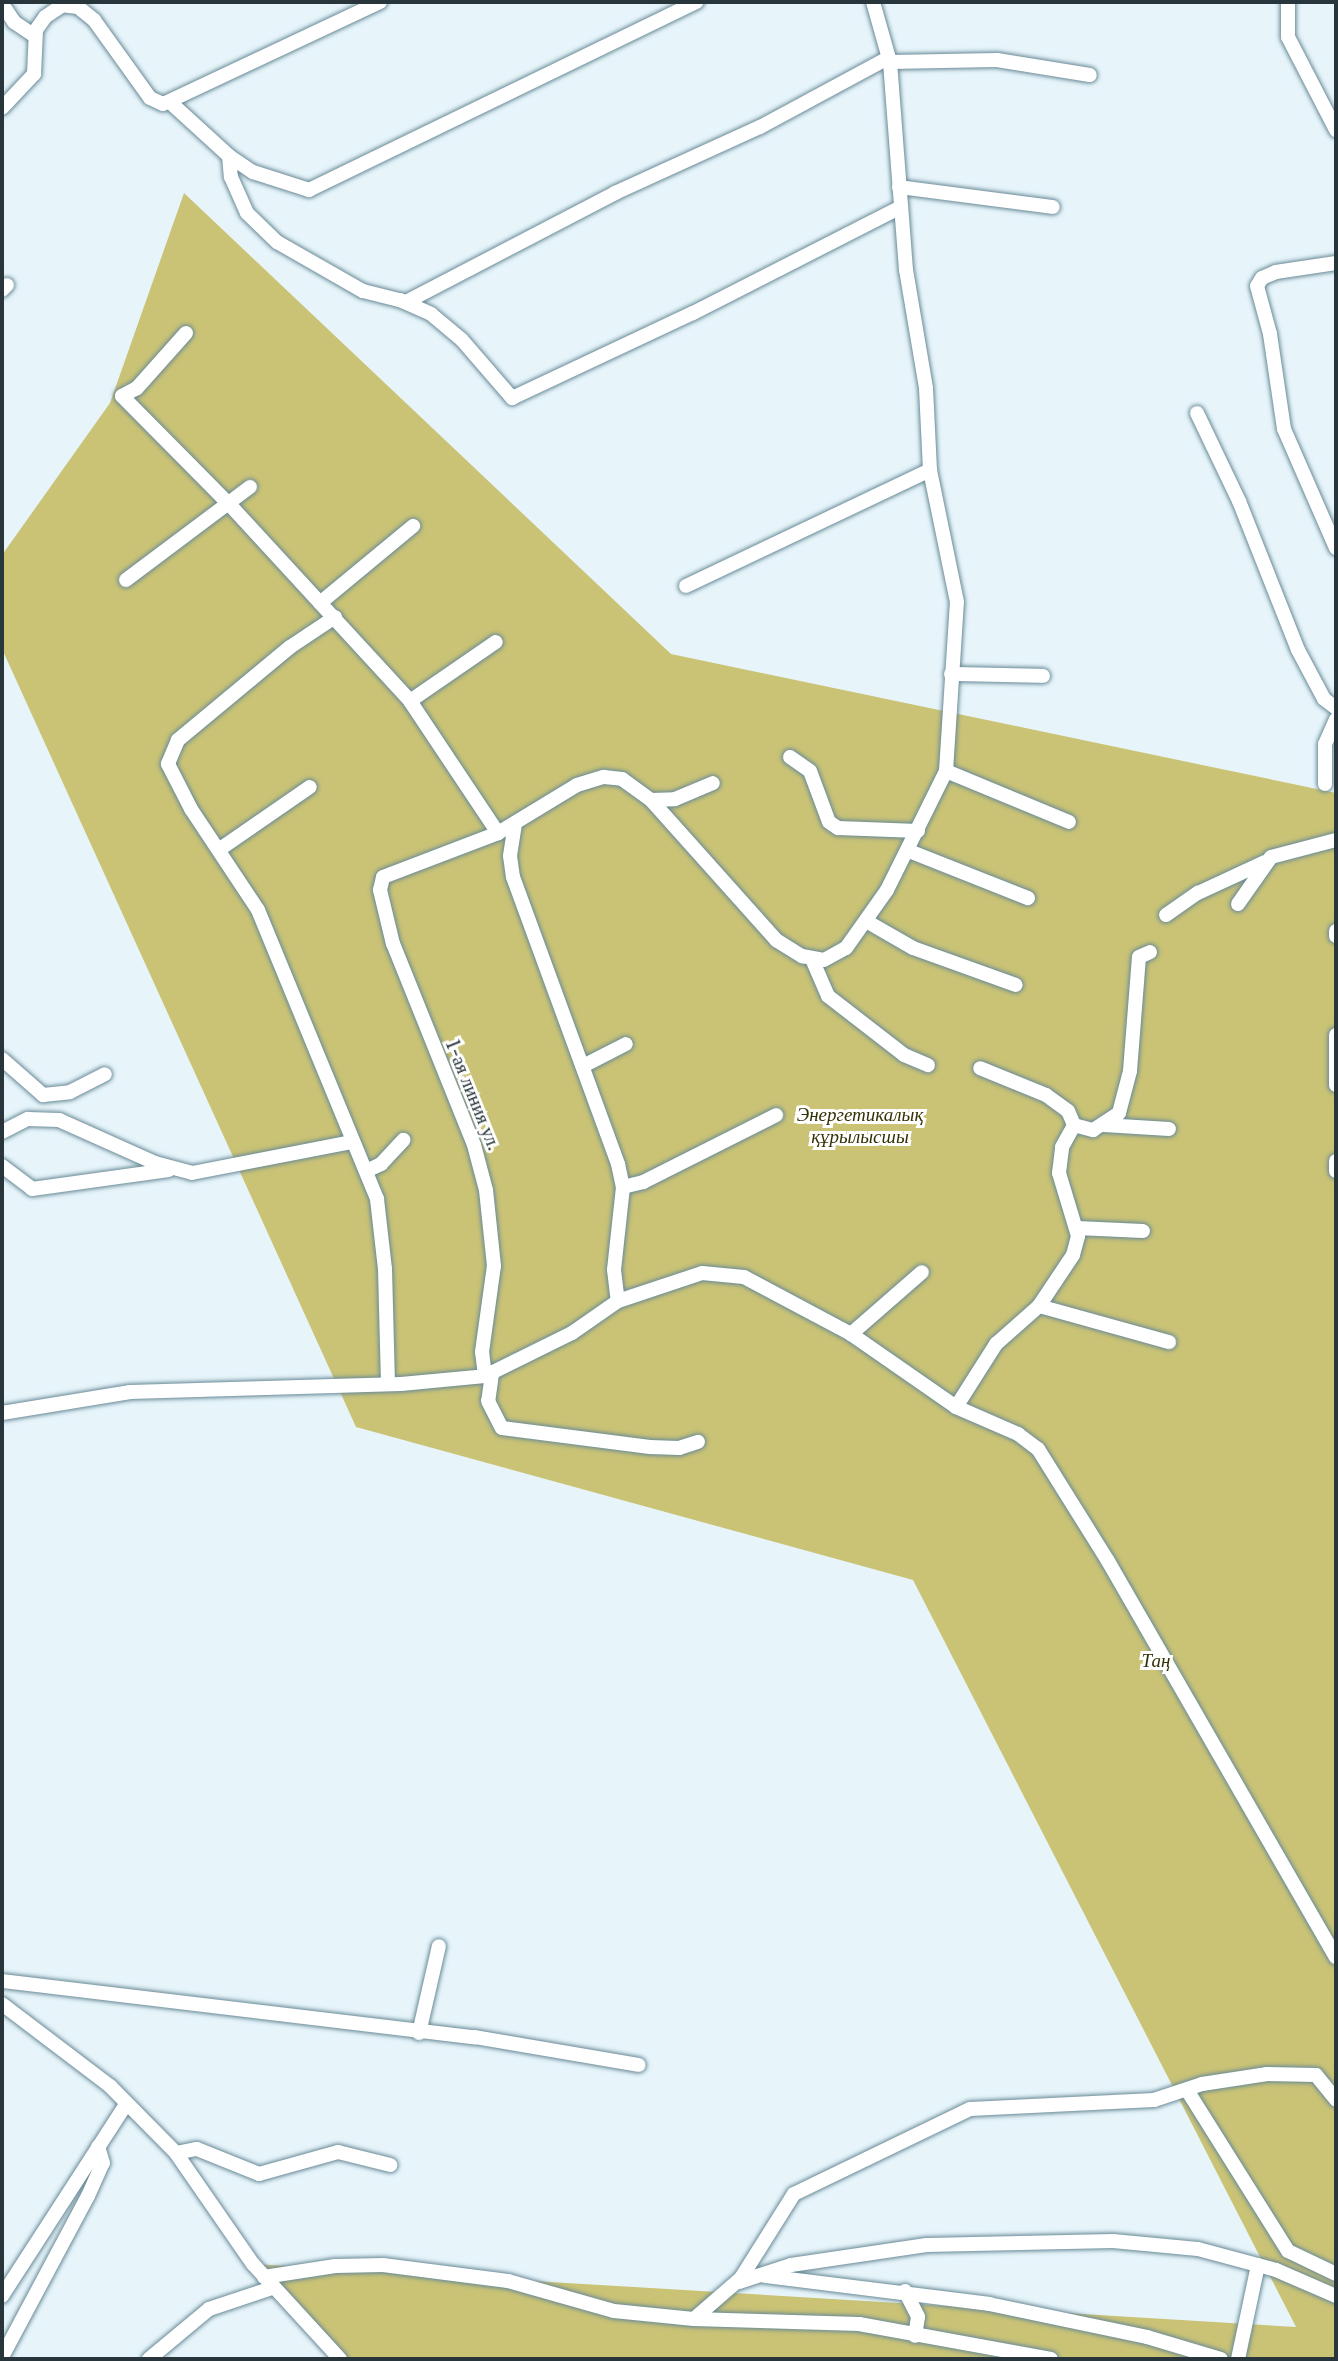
<!DOCTYPE html>
<meta charset="utf-8">
<style>
body{margin:0}
#map{position:relative;width:1338px;height:2361px;overflow:hidden;background:#e7f5fb;font-family:"Libre Baskerville",serif}
div>[style]{position:absolute}
.green>*{inset:0;background:#cac376}
.roads{filter:drop-shadow(0 0 2px #698a97) drop-shadow(0 0 2px #698a97)}
.street>*{height:14px;margin:-7px;padding:0 7px;transform-origin:7px;border-radius:7px;background:#fff}
span{translate:-50% -50%;white-space:nowrap;text-align:center;line-height:1.15;-webkit-text-stroke:6px #fff;paint-order:stroke}
.street-label{font-size:19px;color:#28363b}
.park-label{font-size:19px;color:#353106;font-style:italic}
.frame{position:absolute;inset:0;border:4px solid #28363b;pointer-events:none}
</style>
<div id="map">
<div class="green">
<div style="clip-path:polygon(184px 193px,671px 654px,1336px 793px,1336px 2359px,340px 2359px,253px 2264px,1296px 2327px,913px 1580px,356px 1427px,2px 649px,2px 555px,110px 403px)"></div>
</div>
<div class="roads">
<div class="street">
<div style="left:1288px;top:2px;width:35px;rotate:90deg"></div>
<div style="left:1288px;top:37px;width:105px;rotate:62.7deg"></div>
<div style="left:2px;top:4px;width:22px;rotate:56deg"></div>
<div style="left:14px;top:22px;width:25px;rotate:34deg"></div>
<div style="left:61px;top:5px;width:17px;rotate:7deg"></div>
<div style="left:78px;top:7px;width:21px;rotate:39deg"></div>
<div style="left:94px;top:20px;width:96px;rotate:54.3deg"></div>
<div style="left:150px;top:98px;width:14px;rotate:25deg"></div>
<div style="left:163px;top:104px;width:240px;rotate:-25.2deg"></div>
<div style="left:890px;top:62px;width:107px;rotate:-1.1deg"></div>
<div style="left:997px;top:60px;width:94px;rotate:9.2deg"></div>
<div style="left:171px;top:103px;width:79px;rotate:42.4deg"></div>
<div style="left:229px;top:156px;width:21px;rotate:85deg"></div>
<div style="left:231px;top:177px;width:39px;rotate:66deg"></div>
<div style="left:247px;top:213px;width:42px;rotate:44deg"></div>
<div style="left:277px;top:242px;width:99px;rotate:29.7deg"></div>
<div style="left:363px;top:291px;width:38px;rotate:14deg"></div>
<div style="left:400px;top:300px;width:34px;rotate:24deg"></div>
<div style="left:431px;top:314px;width:40px;rotate:40deg"></div>
<div style="left:462px;top:340px;width:77px;rotate:49.2deg"></div>
<div style="left:512px;top:398px;width:200px;rotate:-25.2deg"></div>
<div style="left:693px;top:313px;width:233px;rotate:-27deg"></div>
<div style="left:2px;top:108px;width:47px;rotate:-46.7deg"></div>
<div style="left:34px;top:74px;width:44px;rotate:-87.4deg"></div>
<div style="left:36px;top:30px;width:16px;rotate:-55deg"></div>
<div style="left:45px;top:17px;width:27px;rotate:-34deg"></div>
<div style="left:229px;top:156px;width:29px;rotate:34deg"></div>
<div style="left:253px;top:172px;width:59px;rotate:17.8deg"></div>
<div style="left:309px;top:190px;width:431px;rotate:-25.9deg"></div>
<div style="left:899px;top:187px;width:155px;rotate:7.4deg"></div>
<div style="left:1336px;top:263px;width:61px;rotate:171.5deg"></div>
<div style="left:1276px;top:272px;width:15px;rotate:157deg"></div>
<div style="left:1262px;top:278px;width:9px;rotate:122deg"></div>
<div style="left:1257px;top:286px;width:50px;rotate:74.8deg"></div>
<div style="left:1270px;top:334px;width:96px;rotate:81.6deg"></div>
<div style="left:1284px;top:429px;width:130px;rotate:66.4deg"></div>
<div style="left:2px;top:290px;width:7px;rotate:-45deg"></div>
<div style="left:406px;top:302px;width:236px;rotate:-27.5deg"></div>
<div style="left:615px;top:193px;width:159px;rotate:-24.5deg"></div>
<div style="left:760px;top:127px;width:145px;rotate:-28.3deg"></div>
<div style="left:186px;top:333px;width:74px;rotate:131.7deg"></div>
<div style="left:137px;top:388px;width:17px;rotate:152deg"></div>
<div style="left:122px;top:396px;width:153px;rotate:45.3deg"></div>
<div style="left:230px;top:505px;width:266px;rotate:47.4deg"></div>
<div style="left:410px;top:701px;width:159px;rotate:56.3deg"></div>
<div style="left:1197px;top:413px;width:98px;rotate:64.5deg"></div>
<div style="left:1239px;top:501px;width:160px;rotate:68.4deg"></div>
<div style="left:1298px;top:650px;width:55px;rotate:62deg"></div>
<div style="left:1324px;top:699px;width:15px;rotate:37deg"></div>
<div style="left:126px;top:580px;width:155px;rotate:-36.9deg"></div>
<div style="left:686px;top:586px;width:270px;rotate:-25.4deg"></div>
<div style="left:320px;top:603px;width:121px;rotate:-39.6deg"></div>
<div style="left:335px;top:617px;width:54px;rotate:146.3deg"></div>
<div style="left:290px;top:647px;width:146px;rotate:140.3deg"></div>
<div style="left:178px;top:740px;width:26px;rotate:113deg"></div>
<div style="left:168px;top:764px;width:51px;rotate:62.9deg"></div>
<div style="left:191px;top:809px;width:121px;rotate:56.4deg"></div>
<div style="left:258px;top:910px;width:313px;rotate:67.6deg"></div>
<div style="left:377px;top:1199px;width:70px;rotate:83.5deg"></div>
<div style="left:385px;top:1269px;width:113px;rotate:88.5deg"></div>
<div style="left:951px;top:674px;width:92px;rotate:1.2deg"></div>
<div style="left:410px;top:701px;width:104px;rotate:-34.5deg"></div>
<div style="left:790px;top:757px;width:24px;rotate:35deg"></div>
<div style="left:810px;top:771px;width:54px;rotate:69.6deg"></div>
<div style="left:829px;top:822px;width:11px;rotate:34deg"></div>
<div style="left:838px;top:828px;width:80px;rotate:2.1deg"></div>
<div style="left:946px;top:771px;width:133px;rotate:22.5deg"></div>
<div style="left:1325px;top:784px;width:40px;rotate:-90deg"></div>
<div style="left:1325px;top:744px;width:27px;rotate:-66deg"></div>
<div style="left:651px;top:800px;width:24px;rotate:-2deg"></div>
<div style="left:675px;top:799px;width:41px;rotate:-22.8deg"></div>
<div style="left:515px;top:824px;width:32px;rotate:99deg"></div>
<div style="left:510px;top:856px;width:21px;rotate:82deg"></div>
<div style="left:513px;top:877px;width:306px;rotate:69.9deg"></div>
<div style="left:618px;top:1164px;width:24px;rotate:78deg"></div>
<div style="left:623px;top:1187px;width:83px;rotate:96.2deg"></div>
<div style="left:614px;top:1270px;width:31px;rotate:83deg"></div>
<div style="left:220px;top:849px;width:109px;rotate:-34.6deg"></div>
<div style="left:909px;top:851px;width:128px;rotate:21.6deg"></div>
<div style="left:1238px;top:904px;width:57px;rotate:-54.9deg"></div>
<div style="left:1271px;top:857px;width:67px;rotate:-14.7deg"></div>
<div style="left:1166px;top:915px;width:39px;rotate:-35deg"></div>
<div style="left:1198px;top:893px;width:74px;rotate:-24.8deg"></div>
<div style="left:866px;top:921px;width:54px;rotate:29.9deg"></div>
<div style="left:913px;top:948px;width:109px;rotate:19.8deg"></div>
<div style="left:1336px;top:931px;width:5px;rotate:90deg"></div>
<div style="left:812px;top:959px;width:40px;rotate:66.6deg"></div>
<div style="left:828px;top:996px;width:96px;rotate:37.8deg"></div>
<div style="left:904px;top:1055px;width:26px;rotate:23deg"></div>
<div style="left:1336px;top:1035px;width:50px;rotate:90deg"></div>
<div style="left:2px;top:1059px;width:55px;rotate:41.3deg"></div>
<div style="left:43px;top:1095px;width:27px;rotate:-6deg"></div>
<div style="left:70px;top:1092px;width:39px;rotate:-27deg"></div>
<div style="left:583px;top:1066px;width:48px;rotate:-27.1deg"></div>
<div style="left:1074px;top:1125px;width:20px;rotate:15deg"></div>
<div style="left:1093px;top:1130px;width:31px;rotate:-33deg"></div>
<div style="left:1119px;top:1113px;width:43px;rotate:-75.3deg"></div>
<div style="left:1130px;top:1071px;width:114px;rotate:-85.5deg"></div>
<div style="left:1139px;top:957px;width:12px;rotate:-24deg"></div>
<div style="left:1104px;top:1125px;width:65px;rotate:3.5deg"></div>
<div style="left:2px;top:1132px;width:29px;rotate:-27deg"></div>
<div style="left:28px;top:1119px;width:31px;rotate:2deg"></div>
<div style="left:59px;top:1120px;width:105px;rotate:24.1deg"></div>
<div style="left:155px;top:1163px;width:38px;rotate:15deg"></div>
<div style="left:192px;top:1173px;width:162px;rotate:-11deg"></div>
<div style="left:2px;top:1166px;width:38px;rotate:37deg"></div>
<div style="left:32px;top:1189px;width:138px;rotate:-7.9deg"></div>
<div style="left:366px;top:1171px;width:17px;rotate:-25deg"></div>
<div style="left:381px;top:1164px;width:33px;rotate:-47deg"></div>
<div style="left:1336px;top:1171px;width:10px;rotate:-90deg"></div>
<div style="left:623px;top:1187px;width:21px;rotate:-14deg"></div>
<div style="left:643px;top:1182px;width:149px;rotate:-26.7deg"></div>
<div style="left:1077px;top:1228px;width:66px;rotate:2.6deg"></div>
<div style="left:1039px;top:1306px;width:135px;rotate:15.5deg"></div>
<div style="left:851px;top:1334px;width:94px;rotate:-41.1deg"></div>
<div style="left:492px;top:1374px;width:27px;rotate:98deg"></div>
<div style="left:488px;top:1401px;width:30px;rotate:63deg"></div>
<div style="left:502px;top:1428px;width:149px;rotate:7.3deg"></div>
<div style="left:650px;top:1447px;width:29px;rotate:2deg"></div>
<div style="left:679px;top:1448px;width:20px;rotate:-18deg"></div>
<div style="left:485px;top:1376px;width:24px;rotate:-97deg"></div>
<div style="left:482px;top:1352px;width:87px;rotate:-82.1deg"></div>
<div style="left:494px;top:1266px;width:76px;rotate:-96deg"></div>
<div style="left:486px;top:1190px;width:47px;rotate:-104.9deg"></div>
<div style="left:474px;top:1145px;width:217px;rotate:-111.9deg"></div>
<div style="left:393px;top:944px;width:56px;rotate:-103.5deg"></div>
<div style="left:380px;top:890px;width:13px;rotate:-77deg"></div>
<div style="left:383px;top:877px;width:123px;rotate:-20.9deg"></div>
<div style="left:498px;top:833px;width:92px;rotate:-31.3deg"></div>
<div style="left:577px;top:785px;width:28px;rotate:-17deg"></div>
<div style="left:604px;top:777px;width:18px;rotate:6deg"></div>
<div style="left:622px;top:779px;width:36px;rotate:36deg"></div>
<div style="left:651px;top:800px;width:188px;rotate:48.2deg"></div>
<div style="left:776px;top:940px;width:31px;rotate:32deg"></div>
<div style="left:802px;top:956px;width:22px;rotate:10deg"></div>
<div style="left:824px;top:960px;width:25px;rotate:-29deg"></div>
<div style="left:846px;top:948px;width:71px;rotate:-54.7deg"></div>
<div style="left:887px;top:890px;width:133px;rotate:-63.6deg"></div>
<div style="left:946px;top:771px;width:169px;rotate:-86.3deg"></div>
<div style="left:957px;top:602px;width:135px;rotate:-101.6deg"></div>
<div style="left:930px;top:470px;width:82px;rotate:-92.8deg"></div>
<div style="left:926px;top:388px;width:120px;rotate:-99.6deg"></div>
<div style="left:906px;top:270px;width:209px;rotate:-94.4deg"></div>
<div style="left:890px;top:62px;width:62px;rotate:-105.8deg"></div>
<div style="left:956px;top:1407px;width:75px;rotate:-57.6deg"></div>
<div style="left:996px;top:1344px;width:57px;rotate:-41.5deg"></div>
<div style="left:1039px;top:1306px;width:61px;rotate:-56.3deg"></div>
<div style="left:1073px;top:1255px;width:20px;rotate:-75deg"></div>
<div style="left:1078px;top:1236px;width:66px;rotate:-106.8deg"></div>
<div style="left:1059px;top:1173px;width:26px;rotate:-83deg"></div>
<div style="left:1062px;top:1147px;width:25px;rotate:-61deg"></div>
<div style="left:1074px;top:1125px;width:15px;rotate:-113deg"></div>
<div style="left:1068px;top:1111px;width:27px;rotate:-144deg"></div>
<div style="left:1046px;top:1095px;width:71px;rotate:-157.8deg"></div>
<div style="left:2px;top:1413px;width:130px;rotate:-9.3deg"></div>
<div style="left:130px;top:1392px;width:271px;rotate:-1.7deg"></div>
<div style="left:401px;top:1384px;width:84px;rotate:-5.4deg"></div>
<div style="left:485px;top:1376px;width:97px;rotate:-26.3deg"></div>
<div style="left:572px;top:1333px;width:56px;rotate:-34.8deg"></div>
<div style="left:618px;top:1301px;width:89px;rotate:-18.4deg"></div>
<div style="left:702px;top:1273px;width:42px;rotate:5.4deg"></div>
<div style="left:744px;top:1277px;width:121px;rotate:28deg"></div>
<div style="left:851px;top:1334px;width:128px;rotate:34.8deg"></div>
<div style="left:956px;top:1407px;width:68px;rotate:23.5deg"></div>
<div style="left:1018px;top:1434px;width:25px;rotate:37deg"></div>
<div style="left:1038px;top:1449px;width:132px;rotate:58deg"></div>
<div style="left:1108px;top:1561px;width:457px;rotate:60.1deg"></div>
<div style="left:2px;top:1981px;width:476px;rotate:6.8deg"></div>
<div style="left:475px;top:2037px;width:166px;rotate:9.7deg"></div>
<div style="left:2px;top:2004px;width:136px;rotate:37.2deg"></div>
<div style="left:110px;top:2086px;width:94px;rotate:45.4deg"></div>
<div style="left:176px;top:2153px;width:135px;rotate:55.3deg"></div>
<div style="left:253px;top:2264px;width:129px;rotate:47.5deg"></div>
<div style="left:419px;top:2033px;width:89px;rotate:-77.1deg"></div>
<div style="left:1187px;top:2090px;width:190px;rotate:57.9deg"></div>
<div style="left:1288px;top:2251px;width:53px;rotate:25.6deg"></div>
<div style="left:176px;top:2153px;width:21px;rotate:-11deg"></div>
<div style="left:197px;top:2149px;width:67px;rotate:22deg"></div>
<div style="left:259px;top:2174px;width:82px;rotate:-15.6deg"></div>
<div style="left:338px;top:2152px;width:54px;rotate:14deg"></div>
<div style="left:765px;top:2276px;width:226px;rotate:7.1deg"></div>
<div style="left:989px;top:2304px;width:161px;rotate:11.8deg"></div>
<div style="left:1147px;top:2337px;width:77px;rotate:16.6deg"></div>
<div style="left:264px;top:2277px;width:72px;rotate:-8.8deg"></div>
<div style="left:335px;top:2266px;width:48px;rotate:-1.2deg"></div>
<div style="left:383px;top:2265px;width:126px;rotate:7.3deg"></div>
<div style="left:508px;top:2281px;width:110px;rotate:15.8deg"></div>
<div style="left:614px;top:2311px;width:80px;rotate:5.7deg"></div>
<div style="left:694px;top:2319px;width:165px;rotate:1.7deg"></div>
<div style="left:859px;top:2324px;width:195px;rotate:10.3deg"></div>
<div style="left:739px;top:2282px;width:55px;rotate:-18.1deg"></div>
<div style="left:791px;top:2265px;width:137px;rotate:-8.4deg"></div>
<div style="left:927px;top:2245px;width:186px;rotate:-1.2deg"></div>
<div style="left:1113px;top:2241px;width:85px;rotate:5.4deg"></div>
<div style="left:1198px;top:2249px;width:81px;rotate:15.1deg"></div>
<div style="left:1276px;top:2270px;width:65px;rotate:23.4deg"></div>
<div style="left:905px;top:2291px;width:29px;rotate:63deg"></div>
<div style="left:918px;top:2317px;width:19px;rotate:99deg"></div>
<div style="left:2px;top:2296px;width:229px;rotate:-57.1deg"></div>
<div style="left:695px;top:2318px;width:61px;rotate:-41deg"></div>
<div style="left:741px;top:2278px;width:99px;rotate:-57.8deg"></div>
<div style="left:794px;top:2194px;width:195px;rotate:-25.8deg"></div>
<div style="left:970px;top:2109px;width:184px;rotate:-2.8deg"></div>
<div style="left:1154px;top:2100px;width:51px;rotate:-18.4deg"></div>
<div style="left:1202px;top:2084px;width:66px;rotate:-8.7deg"></div>
<div style="left:1267px;top:2074px;width:49px;rotate:1.2deg"></div>
<div style="left:1316px;top:2075px;width:32px;rotate:51deg"></div>
<div style="left:2px;top:2357px;width:183px;rotate:-61.9deg"></div>
<div style="left:88px;top:2196px;width:36px;rotate:-66deg"></div>
<div style="left:103px;top:2163px;width:17px;rotate:-107deg"></div>
<div style="left:149px;top:2359px;width:78px;rotate:-39.8deg"></div>
<div style="left:209px;top:2309px;width:66px;rotate:-18.4deg"></div>
<div style="left:1238px;top:2359px;width:96px;rotate:-78deg"></div>
</div>
</div>
<div class="street-label">
<span style="left:473px;top:1095px;rotate:68deg">1-ая линия ул.</span>
</div>
<div class="park-label">
<span style="left:860px;top:1126px">Энергетикалық<br>құрылысшы</span>
<span style="left:1156px;top:1661px">Таң</span>
</div>
<div class="frame"></div>
</div>
